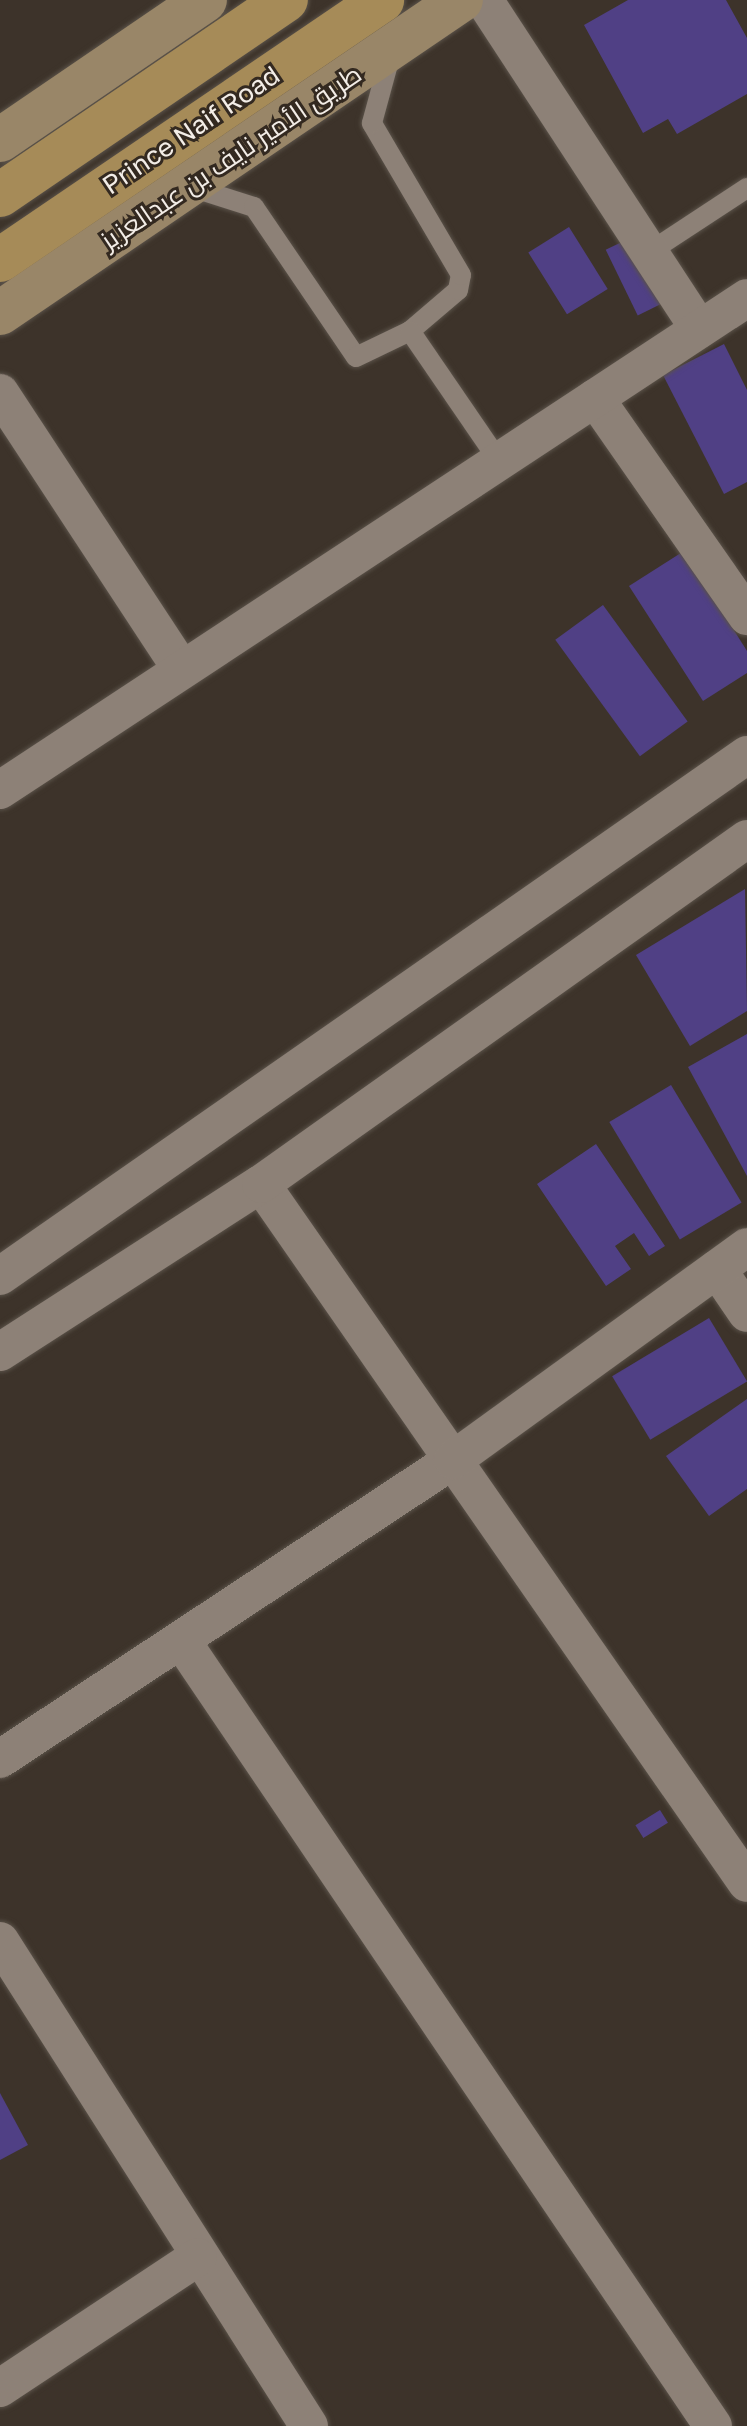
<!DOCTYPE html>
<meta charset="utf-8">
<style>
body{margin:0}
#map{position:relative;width:747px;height:2426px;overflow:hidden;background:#3d332a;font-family:"Golos Text",Cairo,sans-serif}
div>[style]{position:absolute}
.building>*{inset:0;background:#504085;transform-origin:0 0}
.roads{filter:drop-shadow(0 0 2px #5a5249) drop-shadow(0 0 2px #5a5249)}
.lane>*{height:20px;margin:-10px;padding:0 10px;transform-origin:10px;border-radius:10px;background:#8d8177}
.street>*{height:38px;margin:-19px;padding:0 19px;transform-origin:19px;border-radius:19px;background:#8d8177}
.secondary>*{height:44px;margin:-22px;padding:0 22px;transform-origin:22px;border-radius:22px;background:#998668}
.primary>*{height:44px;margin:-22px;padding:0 22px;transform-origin:22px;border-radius:22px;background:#a68b58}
span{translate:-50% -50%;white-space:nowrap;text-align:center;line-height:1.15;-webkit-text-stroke:6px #332920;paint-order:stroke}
.street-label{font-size:26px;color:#f3ede7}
</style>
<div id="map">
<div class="building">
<div style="clip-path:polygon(628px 0,726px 0,747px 38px,747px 94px,677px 134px,668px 119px,643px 133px,584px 25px)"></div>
<div style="left:569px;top:227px;width:73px;height:48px;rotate:58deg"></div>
<div style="left:630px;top:238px;width:73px;height:27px;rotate:64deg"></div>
<div style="clip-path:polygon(724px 344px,747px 390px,747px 482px,724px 494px,663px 375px)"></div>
<div style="clip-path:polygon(684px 551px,747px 651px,747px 673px,703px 701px,629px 586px)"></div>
<div style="left:603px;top:605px;width:144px;height:59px;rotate:54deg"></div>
<div style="clip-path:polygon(745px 889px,747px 1011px,690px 1046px,636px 955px)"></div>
<div style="clip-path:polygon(747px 1034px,747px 1176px,688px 1067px)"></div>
<div style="left:671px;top:1085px;width:137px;height:72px;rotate:59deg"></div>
<div style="clip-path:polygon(596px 1144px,665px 1246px,649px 1256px,634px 1233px,615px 1246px,631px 1269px,606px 1286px,537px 1184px)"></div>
<div style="left:709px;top:1318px;width:74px;height:113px;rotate:59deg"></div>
<div style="clip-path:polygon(747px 1399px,747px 1489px,709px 1516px,666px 1456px)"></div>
<div style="left:660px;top:1810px;width:15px;height:29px;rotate:58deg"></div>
<div style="clip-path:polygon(0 2093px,28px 2145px,0 2160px)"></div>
</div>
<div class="roads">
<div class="lane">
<div style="left:188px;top:186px;width:69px;rotate:17.7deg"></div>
<div style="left:254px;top:207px;width:181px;rotate:55.8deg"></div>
<div style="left:356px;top:357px;width:60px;rotate:-25.7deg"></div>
<div style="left:410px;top:331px;width:63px;rotate:-40.5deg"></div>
<div style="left:458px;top:290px;width:15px;rotate:-79deg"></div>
<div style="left:461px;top:275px;width:176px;rotate:-120.4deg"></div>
<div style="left:372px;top:123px;width:73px;rotate:-74.8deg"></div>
<div style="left:651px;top:251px;width:115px;rotate:-33.3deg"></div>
<div style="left:410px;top:331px;width:158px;rotate:55.6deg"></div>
</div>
<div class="street">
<div style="left:484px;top:0;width:393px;rotate:56.8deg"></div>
<div style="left:0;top:393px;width:331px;rotate:56.7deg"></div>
<div style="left:595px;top:398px;width:266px;rotate:55.1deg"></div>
<div style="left:0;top:790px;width:894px;rotate:-33.37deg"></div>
<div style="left:261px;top:1184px;width:851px;rotate:55.19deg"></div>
<div style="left:717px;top:1269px;width:53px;rotate:55.7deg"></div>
<div style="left:0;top:1276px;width:911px;rotate:-34.89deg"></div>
<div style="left:0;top:1352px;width:310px;rotate:-32.8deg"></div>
<div style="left:261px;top:1184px;width:596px;rotate:-35.37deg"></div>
<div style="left:181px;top:1640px;width:949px;rotate:55.91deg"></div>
<div style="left:0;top:1759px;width:543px;rotate:-33.43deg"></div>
<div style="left:453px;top:1460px;width:363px;rotate:-35.9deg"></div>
<div style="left:0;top:1941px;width:575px;rotate:57.5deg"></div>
<div style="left:0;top:2388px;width:237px;rotate:-33.5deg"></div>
</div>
<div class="secondary">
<div style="left:0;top:140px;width:248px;rotate:-34.3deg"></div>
<div style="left:0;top:313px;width:557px;rotate:-34.17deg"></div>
</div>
<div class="primary">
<div style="left:0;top:195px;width:346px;rotate:-34.3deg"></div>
<div style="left:0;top:260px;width:462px;rotate:-34.2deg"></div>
</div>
</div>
<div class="street-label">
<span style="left:191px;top:130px;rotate:-34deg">Prince Naif Road</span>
<span style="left:231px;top:157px;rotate:-34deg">طريق الأمير نايف بن عبدالعزيز</span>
</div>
</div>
